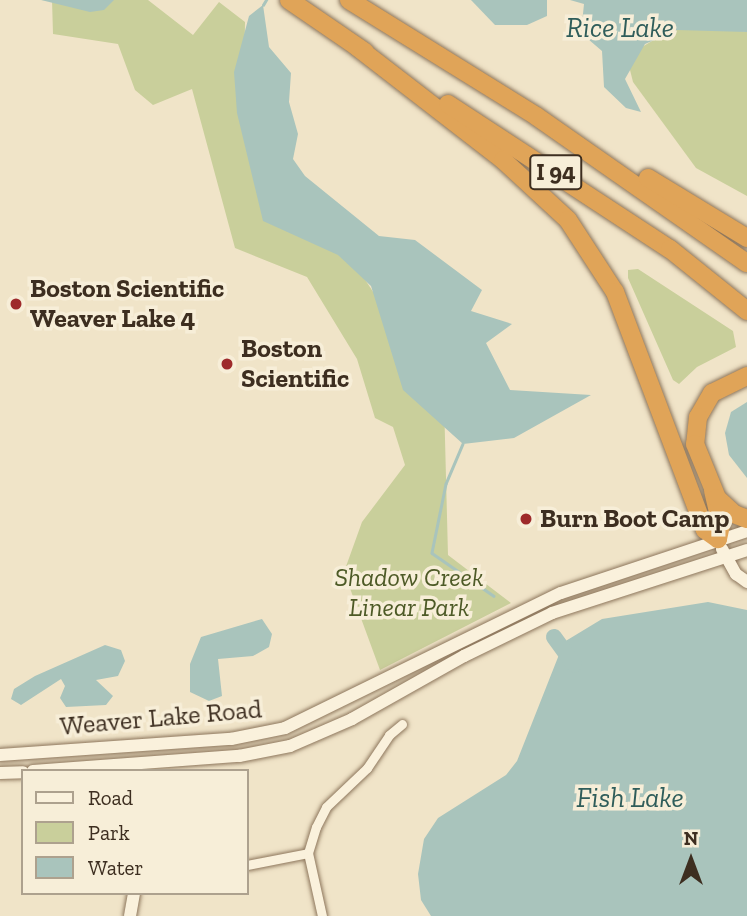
<!DOCTYPE html>
<style>
body{margin:0}
#map{position:relative;width:747px;height:916px;overflow:hidden;background:#f0e4c8;font-family:"Zilla Slab",serif}
div>[style]{position:absolute}
.green>*{inset:0;background:#c9cf9b}
.water>*{inset:0;background:#a9c4bc}
.stream>*{height:2.5px;margin:-1.25px;padding:0 1.25px;transform-origin:1.25px;border-radius:1.25px;background:#a9c4bc}
.river>*{height:16px;margin:-8px;padding:0 8px;transform-origin:8px;border-radius:8px;background:#a9c4bc}
.roads{filter:drop-shadow(0 0 2px #8d765c) drop-shadow(0 0 2px #8d765c)}
.street>*{height:9px;margin:-4.5px;padding:0 4.5px;transform-origin:4.5px;border-radius:4.5px;background:#faf1dc}
.secondary>*{height:12px;margin:-6px;padding:0 6px;transform-origin:6px;border-radius:6px;background:#faf1dc}
.highway>*{height:18px;margin:-9px;padding:0 9px;transform-origin:9px;border-radius:9px;background:#e0a458}
.dots>*{width:19px;height:19px;translate:-50% -50%;box-sizing:border-box;border:4px solid #f7eed8;border-radius:50%}
span{translate:-50% -50%;white-space:nowrap;text-align:center;line-height:1.15;-webkit-text-stroke:7px #f7eed8;paint-order:stroke}
.shield-label span{padding:2px 5px;background:#f7eed8;border:2px solid;border-radius:5px;-webkit-text-stroke-width:0}
.shield-label{font-size:24px;color:#3d2e20;font-weight:700}
.poi-label{font-size:26px;color:#3d2e20;font-weight:700}
.left{translate:0 -50%;text-align:left}
.park-label{font-size:26px;color:#4d5a26;font-style:italic}
.street-label{font-size:26px;color:#3d2e20}
.water-label{font-size:28px;color:#2f5d5a;font-style:italic}
.legend{position:absolute;left:21px;top:769px;width:228px;height:126px;box-sizing:border-box;background:#f7eed8;border:2px solid #ada18e;margin:0;padding:9px 12px;list-style:none;font-size:21px;color:#3d2e20}
.legend li{display:flex;align-items:center;gap:14px;height:35px}
.legend b{width:35px;border:2px solid #ada18e}
.north{position:absolute;left:656px;top:825px;width:70px;height:70px;-webkit-text-stroke:5px #f7eed8;paint-order:stroke;rotate:0deg;font-size:19px;font-weight:700;line-height:28px;text-align:center;color:#3d2e20}
.north::after{content:'';display:block;margin:auto;width:24px;height:32px;background:#3d2e20;clip-path:polygon(50% 0,100% 100%,50% 72%,0 100%)}
</style>
<div id="map">
<div class="green">
<div style="clip-path:polygon(52px 0,148px 0,193px 35px,219px 2px,245px 22px,244px 95px,444px 400px,448px 555px,511px 603px,380px 670px,344px 572px,362px 522px,405px 465px,393px 427px,375px 418px,357px 359px,307px 277px,235px 248px,192px 89px,153px 105px,135px 90px,118px 44px,53px 34px)"></div>
<div style="clip-path:polygon(719px 28px,747px 32px,747px 196px,696px 168px,633px 82px,629px 66px,637px 50px,657px 38px,676px 30px)"></div>
<div style="clip-path:polygon(638px 269px,733px 331px,736px 347px,697px 367px,679px 384px,673px 380px,628px 278px,628px 270px)"></div>
</div>
<div class="water">
<div style="clip-path:polygon(41px 0,114px 0,104px 10px,90px 12px)"></div>
<div style="clip-path:polygon(471px 0,547px 0,547px 16px,527px 25px,495px 25px)"></div>
<div style="clip-path:polygon(570px 0,747px 0,747px 32px,677px 30px,645px 44px,625px 79px,641px 112px,626px 108px,604px 87px,602px 51px,581px 33px,584px 4px)"></div>
<div style="clip-path:polygon(263px 5px,269px 47px,291px 73px,289px 102px,298px 134px,293px 159px,305px 176px,379px 236px,415px 240px,482px 290px,471px 311px,512px 324px,486px 343px,510px 390px,591px 395px,514px 438px,463px 444px,403px 390px,371px 286px,338px 255px,263px 221px,237px 113px,234px 72px,249px 16px)"></div>
<div style="clip-path:polygon(747px 402px,747px 478px,729px 455px,725px 433px,731px 412px)"></div>
<div style="clip-path:polygon(708px 602px,747px 610px,747px 916px,431px 916px,421px 900px,418px 874px,424px 839px,438px 818px,506px 775px,517px 761px,564px 642px,602px 619px)"></div>
<div style="clip-path:polygon(262px 619px,272px 634px,269px 647px,253px 656px,218px 659px,222px 696px,209px 701px,190px 692px,190px 664px,201px 637px)"></div>
<div style="clip-path:polygon(105px 645px,121px 650px,125px 661px,118px 676px,96px 680px,113px 696px,106px 705px,66px 707px,60px 698px,65px 686px,61px 679px,21px 705px,11px 699px,14px 689px,35px 676px)"></div>
</div>
<div class="stream">
<div style="left:263px;top:5px;width:6px;rotate:-59deg"></div>
<div style="left:463px;top:444px;width:43px;rotate:113deg"></div>
<div style="left:446px;top:484px;width:70px;rotate:101.5deg"></div>
<div style="left:432px;top:553px;width:75px;rotate:34.7deg"></div>
</div>
<div class="river">
<div style="left:554px;top:637px;width:34px;rotate:54deg"></div>
</div>
<div class="roads">
<div class="street">
<div style="left:247px;top:865px;width:62px;rotate:-11.1deg"></div>
<div style="left:322px;top:916px;width:65px;rotate:-102.5deg"></div>
<div style="left:308px;top:853px;width:27px;rotate:-73deg"></div>
<div style="left:316px;top:827px;width:22px;rotate:-63deg"></div>
<div style="left:326px;top:807px;width:57px;rotate:-43.6deg"></div>
<div style="left:367px;top:768px;width:40px;rotate:-56deg"></div>
<div style="left:389px;top:735px;width:17px;rotate:-40deg"></div>
</div>
<div class="secondary">
<div style="left:722px;top:549px;width:29px;rotate:61deg"></div>
<div style="left:736px;top:574px;width:14px;rotate:36deg"></div>
<div style="left:0;top:755px;width:232px;rotate:-4deg"></div>
<div style="left:231px;top:739px;width:55px;rotate:-11.5deg"></div>
<div style="left:285px;top:728px;width:307px;rotate:-26.1deg"></div>
<div style="left:561px;top:593px;width:196px;rotate:-18.4deg"></div>
<div style="left:33px;top:771px;width:207px;rotate:-4.2deg"></div>
<div style="left:239px;top:756px;width:52px;rotate:-11.1deg"></div>
<div style="left:290px;top:746px;width:68px;rotate:-23.5deg"></div>
<div style="left:352px;top:719px;width:129px;rotate:-29.4deg"></div>
<div style="left:464px;top:656px;width:98px;rotate:-26deg"></div>
<div style="left:552px;top:613px;width:205px;rotate:-17.9deg"></div>
<div style="left:0;top:773px;width:23px;rotate:-2deg"></div>
<div style="left:130px;top:916px;width:23px;rotate:-80deg"></div>
</div>
<div class="highway">
<div style="left:289px;top:0;width:92px;rotate:34.4deg"></div>
<div style="left:349px;top:0;width:220px;rotate:31.8deg"></div>
<div style="left:536px;top:116px;width:257px;rotate:34.9deg"></div>
<div style="left:357px;top:47px;width:185px;rotate:37.7deg"></div>
<div style="left:503px;top:160px;width:88px;rotate:42.7deg"></div>
<div style="left:568px;top:220px;width:86px;rotate:56.9deg"></div>
<div style="left:615px;top:292px;width:254px;rotate:69.3deg"></div>
<div style="left:705px;top:530px;width:16px;rotate:35deg"></div>
<div style="left:718px;top:539px;width:14px;rotate:-78deg"></div>
<div style="left:721px;top:525px;width:35px;rotate:-103deg"></div>
<div style="left:448px;top:104px;width:265px;rotate:33.2deg"></div>
<div style="left:670px;top:249px;width:99px;rotate:38.8deg"></div>
<div style="left:648px;top:178px;width:116px;rotate:31.2deg"></div>
<div style="left:747px;top:376px;width:39px;rotate:154deg"></div>
<div style="left:712px;top:393px;width:28px;rotate:120deg"></div>
<div style="left:698px;top:417px;width:27px;rotate:96deg"></div>
<div style="left:695px;top:444px;width:58px;rotate:67.8deg"></div>
<div style="left:717px;top:498px;width:23px;rotate:43deg"></div>
<div style="left:734px;top:514px;width:14px;rotate:21deg"></div>
</div>
</div>
<div class="dots">
<div style="left:16px;top:304px;background:#9e2a2b"></div>
<div style="left:227px;top:364px;background:#9e2a2b"></div>
<div style="left:526px;top:519px;background:#9e2a2b"></div>
</div>
<div class="shield-label">
<span style="left:556px;top:172px">I 94</span>
</div>
<div class="poi-label">
<span class="left" style="left:30px;top:304px">Boston Scientific<br>Weaver Lake 4</span>
<span class="left" style="left:241px;top:364px">Boston<br>Scientific</span>
<span class="left" style="left:540px;top:519px">Burn Boot Camp</span>
</div>
<div class="park-label">
<span style="left:409px;top:593px">Shadow Creek<br>Linear Park</span>
</div>
<div class="street-label">
<span style="left:161px;top:718px;rotate:-5deg">Weaver Lake Road</span>
</div>
<div class="water-label">
<span style="left:620px;top:28px">Rice Lake</span>
<span style="left:630px;top:798px">Fish Lake</span>
</div>
<ul class="legend">
<li><b style="height:9px;background:#faf1dc"></b>Road</li>
<li><b style="height:19px;background:#c9cf9b"></b>Park</li>
<li><b style="height:19px;background:#a9c4bc"></b>Water</li>
</ul>
<div class="north">N</div>
</div>
